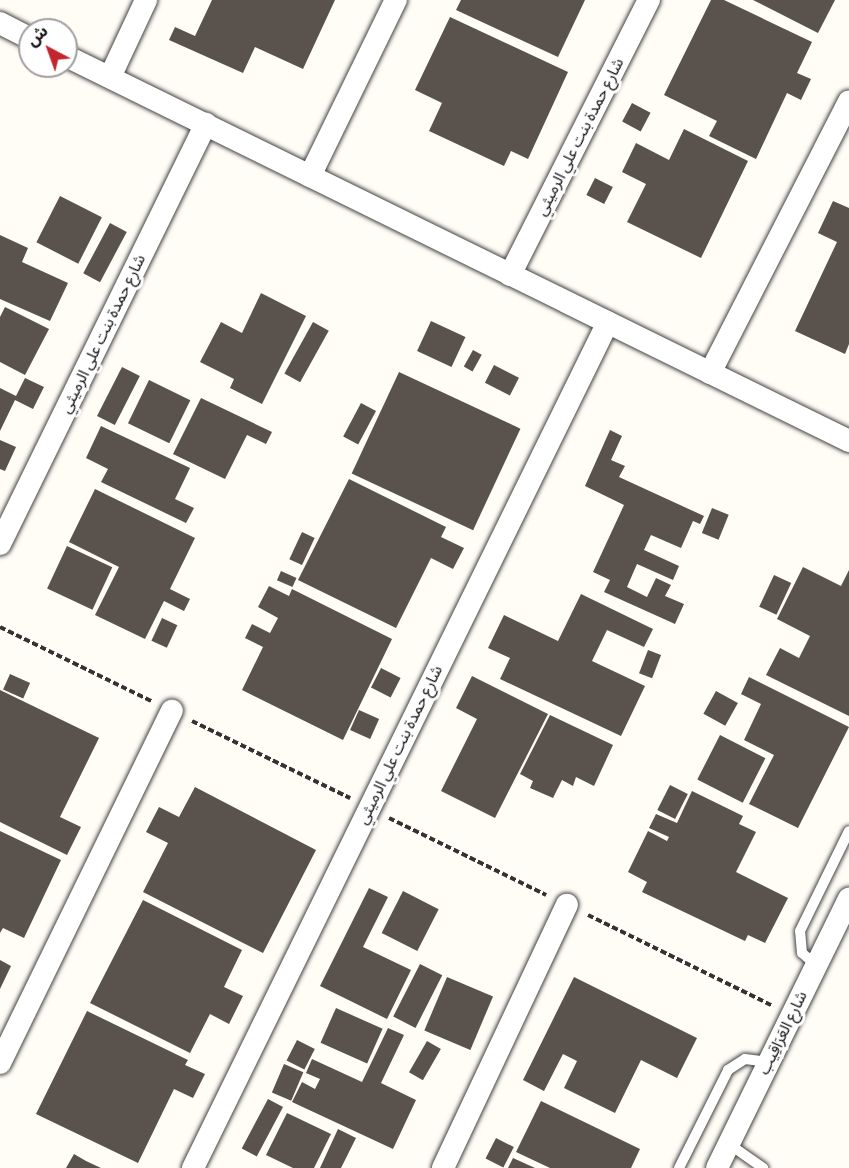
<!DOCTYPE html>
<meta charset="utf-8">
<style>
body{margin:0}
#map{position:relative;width:849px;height:1168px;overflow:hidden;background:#fffdf5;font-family:"Crimson Pro","Noto Sans Arabic",serif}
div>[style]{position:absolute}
.building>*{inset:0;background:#5a524d;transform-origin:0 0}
.path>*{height:4px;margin-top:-2px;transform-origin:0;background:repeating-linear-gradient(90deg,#333 0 6px,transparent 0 9px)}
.roads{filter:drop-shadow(0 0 2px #444) drop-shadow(0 0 2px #444)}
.service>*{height:10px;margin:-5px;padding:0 5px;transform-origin:5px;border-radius:5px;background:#fff}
.minor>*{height:22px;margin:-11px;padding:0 11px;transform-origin:11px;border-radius:11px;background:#fff}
span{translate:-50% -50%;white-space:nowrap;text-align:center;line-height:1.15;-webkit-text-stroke:6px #fff;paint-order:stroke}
.street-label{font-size:16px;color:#111}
.north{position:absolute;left:18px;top:18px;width:60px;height:60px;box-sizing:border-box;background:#fff;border:2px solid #a0a0a0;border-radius:50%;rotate:319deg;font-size:16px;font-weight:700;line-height:24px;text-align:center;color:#111}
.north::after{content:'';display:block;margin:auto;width:21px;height:27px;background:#c4262e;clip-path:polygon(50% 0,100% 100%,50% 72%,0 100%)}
</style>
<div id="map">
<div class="building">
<div style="clip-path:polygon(212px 0,335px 0,303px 69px,255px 47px,243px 73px,169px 40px,175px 27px,195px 36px)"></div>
<div style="clip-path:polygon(461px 0,585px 0,558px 57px,456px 10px)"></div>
<div style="clip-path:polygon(711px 0,724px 0,812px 42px,797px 73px,811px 79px,801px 100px,787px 93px,756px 159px,709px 136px,717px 121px,664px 95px)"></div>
<div style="clip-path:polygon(753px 0,835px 0,818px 33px)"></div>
<div style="clip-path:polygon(450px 17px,568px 72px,528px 159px,511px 151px,504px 166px,429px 131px,442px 103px,415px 90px)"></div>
<div style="left:632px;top:103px;width:21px;height:21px;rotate:28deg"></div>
<div style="clip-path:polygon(684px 129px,748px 161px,701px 258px,627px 222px,646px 184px,622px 172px,636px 143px,669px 160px)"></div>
<div style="left:595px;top:178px;width:20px;height:19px;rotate:27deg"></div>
<div style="left:60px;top:196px;width:47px;height:52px;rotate:27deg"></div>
<div style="clip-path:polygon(833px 201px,849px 208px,849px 344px,845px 354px,795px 331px,837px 242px,818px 233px)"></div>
<div style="left:110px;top:223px;width:19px;height:57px;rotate:28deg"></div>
<div style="clip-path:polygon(0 235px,28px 248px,22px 262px,68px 283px,50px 321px,0 299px)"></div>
<div style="clip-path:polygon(261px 293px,306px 316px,262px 404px,230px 388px,234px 379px,200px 362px,221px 322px,242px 333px)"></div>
<div style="clip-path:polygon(5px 307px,49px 329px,25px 375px,0 362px,0 317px)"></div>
<div style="left:431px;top:321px;width:38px;height:33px;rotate:25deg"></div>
<div style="left:313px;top:322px;width:18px;height:59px;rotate:29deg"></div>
<div style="left:473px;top:350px;width:10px;height:19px;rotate:29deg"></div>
<div style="left:494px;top:365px;width:28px;height:20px;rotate:27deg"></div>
<div style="left:122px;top:367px;width:20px;height:55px;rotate:27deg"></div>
<div style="left:399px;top:372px;width:134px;height:112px;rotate:25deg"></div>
<div style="clip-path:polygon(25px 378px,44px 387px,33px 409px,15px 400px,0 431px,0 388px,16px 396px)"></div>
<div style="left:149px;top:380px;width:46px;height:48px;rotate:26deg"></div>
<div style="clip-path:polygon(201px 398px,272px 432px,266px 444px,247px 435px,225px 479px,173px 454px)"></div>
<div style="left:361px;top:403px;width:17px;height:38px;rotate:28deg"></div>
<div style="clip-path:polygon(101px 426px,190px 468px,175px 499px,194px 508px,186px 523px,101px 482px,108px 469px,86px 458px)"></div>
<div style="clip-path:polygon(610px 430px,622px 436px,611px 460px,625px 466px,619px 477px,704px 516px,700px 524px,693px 521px,681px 548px,651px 535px,644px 550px,679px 566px,673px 580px,637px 564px,627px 587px,647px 597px,656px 578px,671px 585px,665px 596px,684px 604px,675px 624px,604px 592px,610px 580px,593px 572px,624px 505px,585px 486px)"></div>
<div style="clip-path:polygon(0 440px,16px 447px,5px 471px,0 469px)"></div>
<div style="clip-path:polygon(349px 479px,446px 527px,441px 537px,464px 548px,453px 569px,431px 558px,396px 628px,298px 580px)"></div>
<div style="clip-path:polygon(95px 489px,195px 538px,170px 589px,190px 599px,184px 611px,164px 601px,145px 639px,95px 615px,119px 567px,69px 542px)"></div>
<div style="left:712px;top:508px;width:18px;height:27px;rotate:22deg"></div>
<div style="left:302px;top:532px;width:14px;height:30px;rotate:25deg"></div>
<div style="left:67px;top:546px;width:50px;height:47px;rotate:25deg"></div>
<div style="clip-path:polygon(803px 567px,841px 586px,849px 570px,849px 716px,766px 675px,780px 648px,799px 658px,810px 636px,777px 619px)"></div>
<div style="left:281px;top:571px;width:17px;height:10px;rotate:24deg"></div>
<div style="left:774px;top:575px;width:19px;height:35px;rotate:25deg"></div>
<div style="clip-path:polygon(269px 586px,289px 596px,292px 589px,392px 639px,343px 740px,242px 690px,263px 647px,245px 638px,252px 624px,270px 633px,278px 618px,258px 607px)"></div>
<div style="clip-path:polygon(581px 594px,653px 629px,644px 647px,607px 630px,592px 661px,645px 686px,621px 736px,500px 679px,510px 658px,488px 648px,504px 615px,558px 641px)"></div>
<div style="left:162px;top:618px;width:17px;height:25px;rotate:25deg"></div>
<div style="left:648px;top:650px;width:14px;height:25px;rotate:21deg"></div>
<div style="left:381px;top:668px;width:22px;height:22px;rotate:27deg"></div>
<div style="left:10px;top:674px;width:22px;height:17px;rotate:24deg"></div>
<div style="clip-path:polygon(472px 676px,548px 714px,495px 818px,441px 791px,477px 719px,456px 708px)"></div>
<div style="clip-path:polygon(749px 677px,849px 727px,798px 828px,749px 804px,774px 755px,744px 740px,761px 704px,741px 694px)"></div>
<div style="clip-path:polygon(0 690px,99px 738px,60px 817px,81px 827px,67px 855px,0 822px)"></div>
<div style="left:716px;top:691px;width:25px;height:26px;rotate:29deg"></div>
<div style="left:359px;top:710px;width:22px;height:22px;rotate:24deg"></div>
<div style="clip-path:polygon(550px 715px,613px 745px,594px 786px,576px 777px,573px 786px,562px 780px,553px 798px,530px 788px,533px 781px,520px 774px)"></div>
<div style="left:720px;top:735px;width:51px;height:50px;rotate:27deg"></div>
<div style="left:670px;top:785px;width:20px;height:28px;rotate:27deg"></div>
<div style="clip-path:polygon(195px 787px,316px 850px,263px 953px,143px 892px,168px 843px,146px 832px,159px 807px,179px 817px)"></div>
<div style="clip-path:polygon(692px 791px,743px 816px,739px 824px,756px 832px,736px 872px,788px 898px,765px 943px,748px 935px,745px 941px,642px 892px,647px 882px,628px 872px,648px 831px,667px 841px,669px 837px,649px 828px,656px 814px,677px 823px)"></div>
<div style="clip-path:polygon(0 831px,61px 860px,24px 938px,3px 928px,0 933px)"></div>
<div style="clip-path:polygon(369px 888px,388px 897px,363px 947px,411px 970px,387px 1019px,320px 986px)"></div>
<div style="left:403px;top:891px;width:40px;height:47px;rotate:27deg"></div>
<div style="clip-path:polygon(143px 900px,242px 950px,224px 987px,243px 996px,229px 1024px,210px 1014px,190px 1053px,90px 1003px)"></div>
<div style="clip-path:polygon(0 960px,11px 966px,0 989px)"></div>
<div style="left:420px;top:964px;width:25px;height:59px;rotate:27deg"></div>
<div style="left:447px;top:977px;width:50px;height:58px;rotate:23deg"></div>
<div style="clip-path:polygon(574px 977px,697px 1038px,677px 1078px,641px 1060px,615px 1113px,564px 1088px,577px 1061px,563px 1054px,544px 1091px,523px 1080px)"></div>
<div style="left:336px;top:1008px;width:51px;height:38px;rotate:24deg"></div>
<div style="clip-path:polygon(87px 1011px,188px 1060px,185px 1065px,205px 1074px,193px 1098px,174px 1089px,138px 1163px,36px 1114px)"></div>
<div style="clip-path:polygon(388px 1028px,404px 1035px,381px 1083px,416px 1100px,393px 1149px,292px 1102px,302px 1082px,315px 1089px,320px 1079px,306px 1073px,312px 1059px,362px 1082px)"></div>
<div style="left:297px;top:1040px;width:20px;height:23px;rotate:27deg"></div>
<div style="left:427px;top:1041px;width:16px;height:36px;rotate:30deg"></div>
<div style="left:284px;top:1064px;width:21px;height:31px;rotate:23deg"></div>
<div style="left:268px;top:1099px;width:17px;height:56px;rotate:28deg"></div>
<div style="clip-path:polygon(541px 1101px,640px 1149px,631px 1168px,550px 1168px,516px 1152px)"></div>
<div style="clip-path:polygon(287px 1113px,331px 1134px,314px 1168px,293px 1168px,266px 1155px)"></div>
<div style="clip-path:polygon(338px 1129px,356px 1138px,341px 1168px,320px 1168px)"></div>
<div style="left:496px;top:1138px;width:20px;height:23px;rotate:27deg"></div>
<div style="clip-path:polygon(74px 1154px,86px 1161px,101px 1168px,66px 1168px)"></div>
<div style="clip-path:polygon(513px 1158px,535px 1168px,508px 1168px)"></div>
</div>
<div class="path">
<div style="left:0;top:627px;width:170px;rotate:26.1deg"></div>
<div style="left:192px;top:721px;width:176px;rotate:26deg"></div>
<div style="left:389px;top:818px;width:175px;rotate:26.1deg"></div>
<div style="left:588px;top:915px;width:206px;rotate:26.2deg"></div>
</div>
<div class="roads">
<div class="service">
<div style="left:816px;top:965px;width:18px;rotate:-139deg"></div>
<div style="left:802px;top:953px;width:22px;rotate:-95deg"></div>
<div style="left:800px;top:931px;width:111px;rotate:-63.9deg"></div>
<div style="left:729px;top:1144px;width:42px;rotate:35.2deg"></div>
<div style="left:679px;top:1168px;width:110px;rotate:-63.4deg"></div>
<div style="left:728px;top:1070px;width:20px;rotate:-33deg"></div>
<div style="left:745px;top:1059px;width:24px;rotate:7deg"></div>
</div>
<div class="minor">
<div style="left:0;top:23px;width:34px;rotate:27deg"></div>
<div style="left:66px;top:56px;width:873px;rotate:26.18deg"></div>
<div style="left:110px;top:77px;width:85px;rotate:-64.9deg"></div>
<div style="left:310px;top:176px;width:196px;rotate:-64deg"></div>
<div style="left:510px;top:275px;width:308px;rotate:-63.2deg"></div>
<div style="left:710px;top:373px;width:305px;rotate:-62.9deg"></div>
<div style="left:0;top:544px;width:468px;rotate:-63.9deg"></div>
<div style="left:0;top:1063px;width:392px;rotate:-64deg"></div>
<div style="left:193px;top:1168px;width:942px;rotate:-63.87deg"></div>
<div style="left:443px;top:1168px;width:291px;rotate:-64.8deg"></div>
<div style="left:717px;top:1168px;width:300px;rotate:-63.9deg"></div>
</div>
</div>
<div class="street-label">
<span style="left:580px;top:137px;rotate:-63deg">شارع حمدة بنت علي الرميثي</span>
<span style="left:103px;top:334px;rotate:-64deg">شارع حمدة بنت علي الرميثي</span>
<span style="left:400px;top:745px;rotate:-64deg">شارع حمدة بنت علي الرميثي</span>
<span style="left:783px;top:1033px;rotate:-64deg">شارع العَرَاقِيب</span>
</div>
<div class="north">ش</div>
</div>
